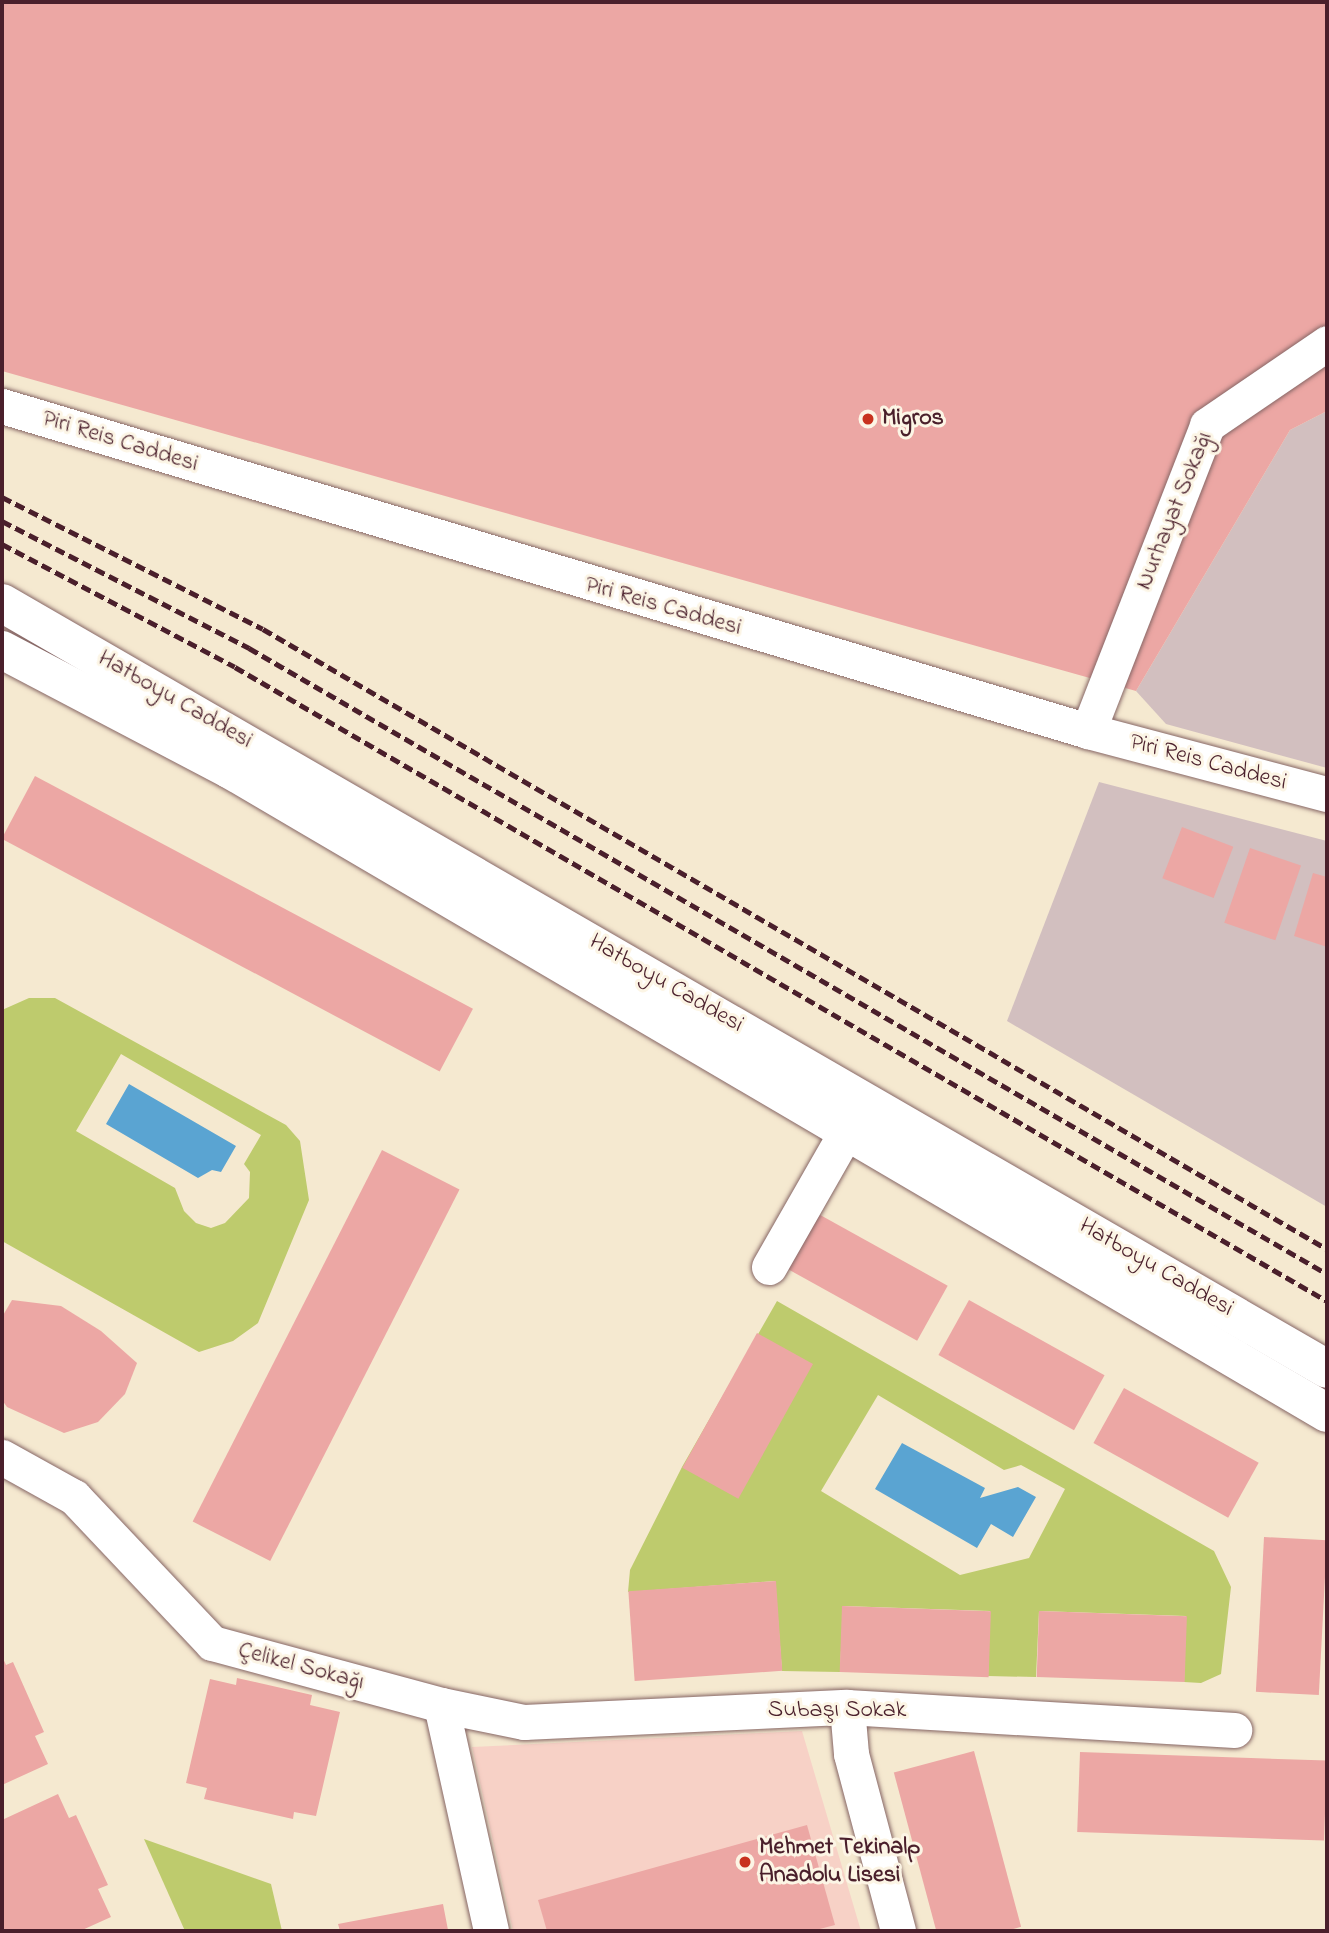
<!DOCTYPE html>
<meta charset="utf-8">
<style>
body{margin:0}
#map{position:relative;width:1329px;height:1933px;overflow:hidden;background:#f5e9d0;font-family:"Indie Flower",sans-serif}
div>[style]{position:absolute}
.built>*{inset:0;background:#f7d1c6}
.industrial>*{inset:0;background:#d2bfbf}
.green>*{inset:0;background:#becb6d}
.water>*{inset:0;background:#5aa4d2}
.building>*{inset:0;background:#eca7a4;transform-origin:0 0}
.roads{filter:drop-shadow(0 0 2px #866665) drop-shadow(0 0 2px #866665)}
.minor>*{height:35px;margin:-17.5px;padding:0 17.5px;transform-origin:17.5px;border-radius:17.5px;background:#fff}
.major>*{height:38px;margin:-19px;padding:0 19px;transform-origin:19px;border-radius:19px;background:#fff}
.rail>*{height:5px;margin-top:-2.5px;transform-origin:0;background:repeating-linear-gradient(90deg,#4a1f2b 0 10px,transparent 0 15px)}
.dots>*{width:19px;height:19px;translate:-50% -50%;box-sizing:border-box;border:4px solid #fcf5e5;border-radius:50%}
span{translate:-50% -50%;white-space:nowrap;text-align:center;line-height:1.15;-webkit-text-stroke:6px #fcf5e5;paint-order:stroke}
.poi-label{font-size:24px;color:#4a1f2b;font-weight:700}
.left{translate:0 -50%;text-align:left}
.street-label{font-size:24px;color:#4a1f2b}
.frame{position:absolute;inset:0;border:4px solid #4a1f2b;pointer-events:none}
</style>
<div id="map">
<div class="built">
<div style="clip-path:polygon(802px 1731px,861px 1931px,513px 1931px,472px 1747px)"></div>
</div>
<div class="industrial">
<div style="clip-path:polygon(1327px 411px,1327px 768px,1166px 724px,1136px 691px,1290px 430px)"></div>
<div style="clip-path:polygon(1099px 782px,1327px 841px,1327px 1207px,1007px 1021px)"></div>
</div>
<div class="green">
<div style="clip-path:polygon(evenodd,29px 998px,55px 998px,286px 1125px,300px 1141px,309px 1200px,258px 1323px,233px 1341px,199px 1352px,2px 1241px,2px 1010px,29px 998px,121px 1054px,261px 1135px,244px 1164px,250px 1172px,249px 1198px,225px 1223px,211px 1228px,196px 1223px,184px 1211px,175px 1188px,76px 1131px,121px 1054px)"></div>
<div style="clip-path:polygon(evenodd,777px 1301px,1214px 1551px,1231px 1587px,1221px 1674px,1201px 1683px,1184px 1682px,1186px 1616px,1039px 1611px,1036px 1677px,988px 1676px,990px 1611px,843px 1606px,840px 1672px,782px 1671px,775px 1581px,628px 1592px,630px 1570px,682px 1467px,777px 1301px,878px 1395px,1004px 1470px,1021px 1465px,1065px 1489px,1029px 1558px,960px 1575px,821px 1491px,878px 1395px)"></div>
<div style="clip-path:polygon(144px 1839px,271px 1884px,282px 1931px,185px 1931px)"></div>
</div>
<div class="water">
<div style="clip-path:polygon(129px 1084px,236px 1146px,221px 1172px,212px 1170px,198px 1178px,106px 1124px)"></div>
<div style="clip-path:polygon(902px 1443px,985px 1488px,980px 1498px,1018px 1487px,1036px 1497px,1013px 1537px,991px 1524px,977px 1548px,875px 1489px)"></div>
</div>
<div class="building">
<div style="clip-path:polygon(2px 2px,1327px 2px,1327px 411px,1290px 430px,1136px 691px,2px 371px)"></div>
<div style="left:35px;top:776px;width:496px;height:71px;rotate:28deg"></div>
<div style="left:1182px;top:827px;width:55px;height:55px;rotate:21deg"></div>
<div style="left:1250px;top:848px;width:54px;height:79px;rotate:19deg"></div>
<div style="clip-path:polygon(1313px 873px,1327px 877px,1327px 947px,1294px 936px)"></div>
<div style="left:382px;top:1150px;width:87px;height:417px;rotate:27deg"></div>
<div style="left:813px;top:1211px;width:154px;height:63px;rotate:29deg"></div>
<div style="clip-path:polygon(12px 1300px,61px 1306px,101px 1331px,137px 1363px,125px 1394px,98px 1422px,64px 1433px,7px 1407px,2px 1400px,2px 1317px)"></div>
<div style="left:969px;top:1300px;width:155px;height:63px;rotate:29deg"></div>
<div style="left:757px;top:1333px;width:64px;height:154px;rotate:29deg"></div>
<div style="left:1124px;top:1388px;width:154px;height:63px;rotate:29deg"></div>
<div style="left:1264px;top:1537px;width:63px;height:155px;rotate:3deg"></div>
<div style="left:776px;top:1581px;width:90px;height:148px;rotate:86deg"></div>
<div style="left:842px;top:1606px;width:149px;height:66px;rotate:2deg"></div>
<div style="left:1039px;top:1611px;width:148px;height:66px;rotate:2deg"></div>
<div style="clip-path:polygon(2px 1656px,6px 1665px,13px 1662px,44px 1732px,35px 1736px,48px 1764px,2px 1785px)"></div>
<div style="clip-path:polygon(237px 1678px,312px 1695px,310px 1705px,340px 1712px,316px 1816px,294px 1812px,293px 1819px,204px 1799px,207px 1788px,186px 1783px,210px 1679px,236px 1685px)"></div>
<div style="left:974px;top:1751px;width:182px;height:83px;rotate:75deg"></div>
<div style="left:1080px;top:1752px;width:247px;height:80px;rotate:2deg"></div>
<div style="clip-path:polygon(58px 1794px,69px 1818px,76px 1815px,108px 1885px,98px 1889px,111px 1917px,80px 1931px,2px 1931px,2px 1820px)"></div>
<div style="clip-path:polygon(807px 1825px,835px 1925px,812px 1931px,547px 1931px,538px 1900px)"></div>
<div style="clip-path:polygon(443px 1904px,448px 1930px,456px 1931px,340px 1931px,338px 1924px)"></div>
</div>
<div class="roads">
<div class="minor">
<div style="left:2px;top:406px;width:1134px;rotate:16.66deg"></div>
<div style="left:1088px;top:731px;width:247px;rotate:14.8deg"></div>
<div style="left:1088px;top:731px;width:328px;rotate:-68.7deg"></div>
<div style="left:1207px;top:425px;width:145px;rotate:-34.3deg"></div>
<div style="left:769px;top:1267px;width:185px;rotate:-60.3deg"></div>
<div style="left:2px;top:1457px;width:82px;rotate:29.1deg"></div>
<div style="left:74px;top:1497px;width:201px;rotate:46.6deg"></div>
<div style="left:212px;top:1643px;width:237px;rotate:15.1deg"></div>
<div style="left:441px;top:1705px;width:231px;rotate:77.5deg"></div>
<div style="left:441px;top:1705px;width:85px;rotate:11.6deg"></div>
<div style="left:524px;top:1722px;width:323px;rotate:-2.7deg"></div>
<div style="left:847px;top:1707px;width:388px;rotate:3.4deg"></div>
<div style="left:847px;top:1707px;width:47px;rotate:85.1deg"></div>
<div style="left:851px;top:1754px;width:183px;rotate:75.1deg"></div>
</div>
<div class="major">
<div style="left:2px;top:603px;width:1530px;rotate:30.03deg"></div>
<div style="left:2px;top:650px;width:256px;rotate:27.7deg"></div>
<div style="left:229px;top:769px;width:1273px;rotate:30.39deg"></div>
</div>
</div>
<div class="rail">
<div style="left:2px;top:497px;width:292px;rotate:26.8deg"></div>
<div style="left:263px;top:629px;width:1231px;rotate:30.23deg"></div>
<div style="left:2px;top:521px;width:278px;rotate:27.2deg"></div>
<div style="left:249px;top:648px;width:1247px;rotate:30.14deg"></div>
<div style="left:2px;top:544px;width:263px;rotate:27.8deg"></div>
<div style="left:235px;top:667px;width:1263px;rotate:30.14deg"></div>
</div>
<div class="dots">
<div style="left:868px;top:419px;background:#c8321e"></div>
<div style="left:745px;top:1862px;background:#c8321e"></div>
</div>
<div class="poi-label">
<span class="left" style="left:882px;top:419px">Migros</span>
<span class="left" style="left:759px;top:1862px">Mehmet Tekinalp<br>Anadolu Lisesi</span>
</div>
<div class="street-label">
<span style="left:120px;top:442px;rotate:17deg">Piri Reis Caddesi</span>
<span style="left:1175px;top:511px;rotate:-68deg">Nurhayat Sokağı</span>
<span style="left:663px;top:607px;rotate:16deg">Piri Reis Caddesi</span>
<span style="left:175px;top:700px;rotate:30deg">Hatboyu Caddesi</span>
<span style="left:1208px;top:763px;rotate:15deg">Piri Reis Caddesi</span>
<span style="left:666px;top:984px;rotate:30deg">Hatboyu Caddesi</span>
<span style="left:1156px;top:1268px;rotate:30deg">Hatboyu Caddesi</span>
<span style="left:301px;top:1667px;rotate:15deg">Çelikel Sokağı</span>
<span style="left:837px;top:1711px">Subaşı Sokak</span>
</div>
<div class="frame"></div>
</div>
